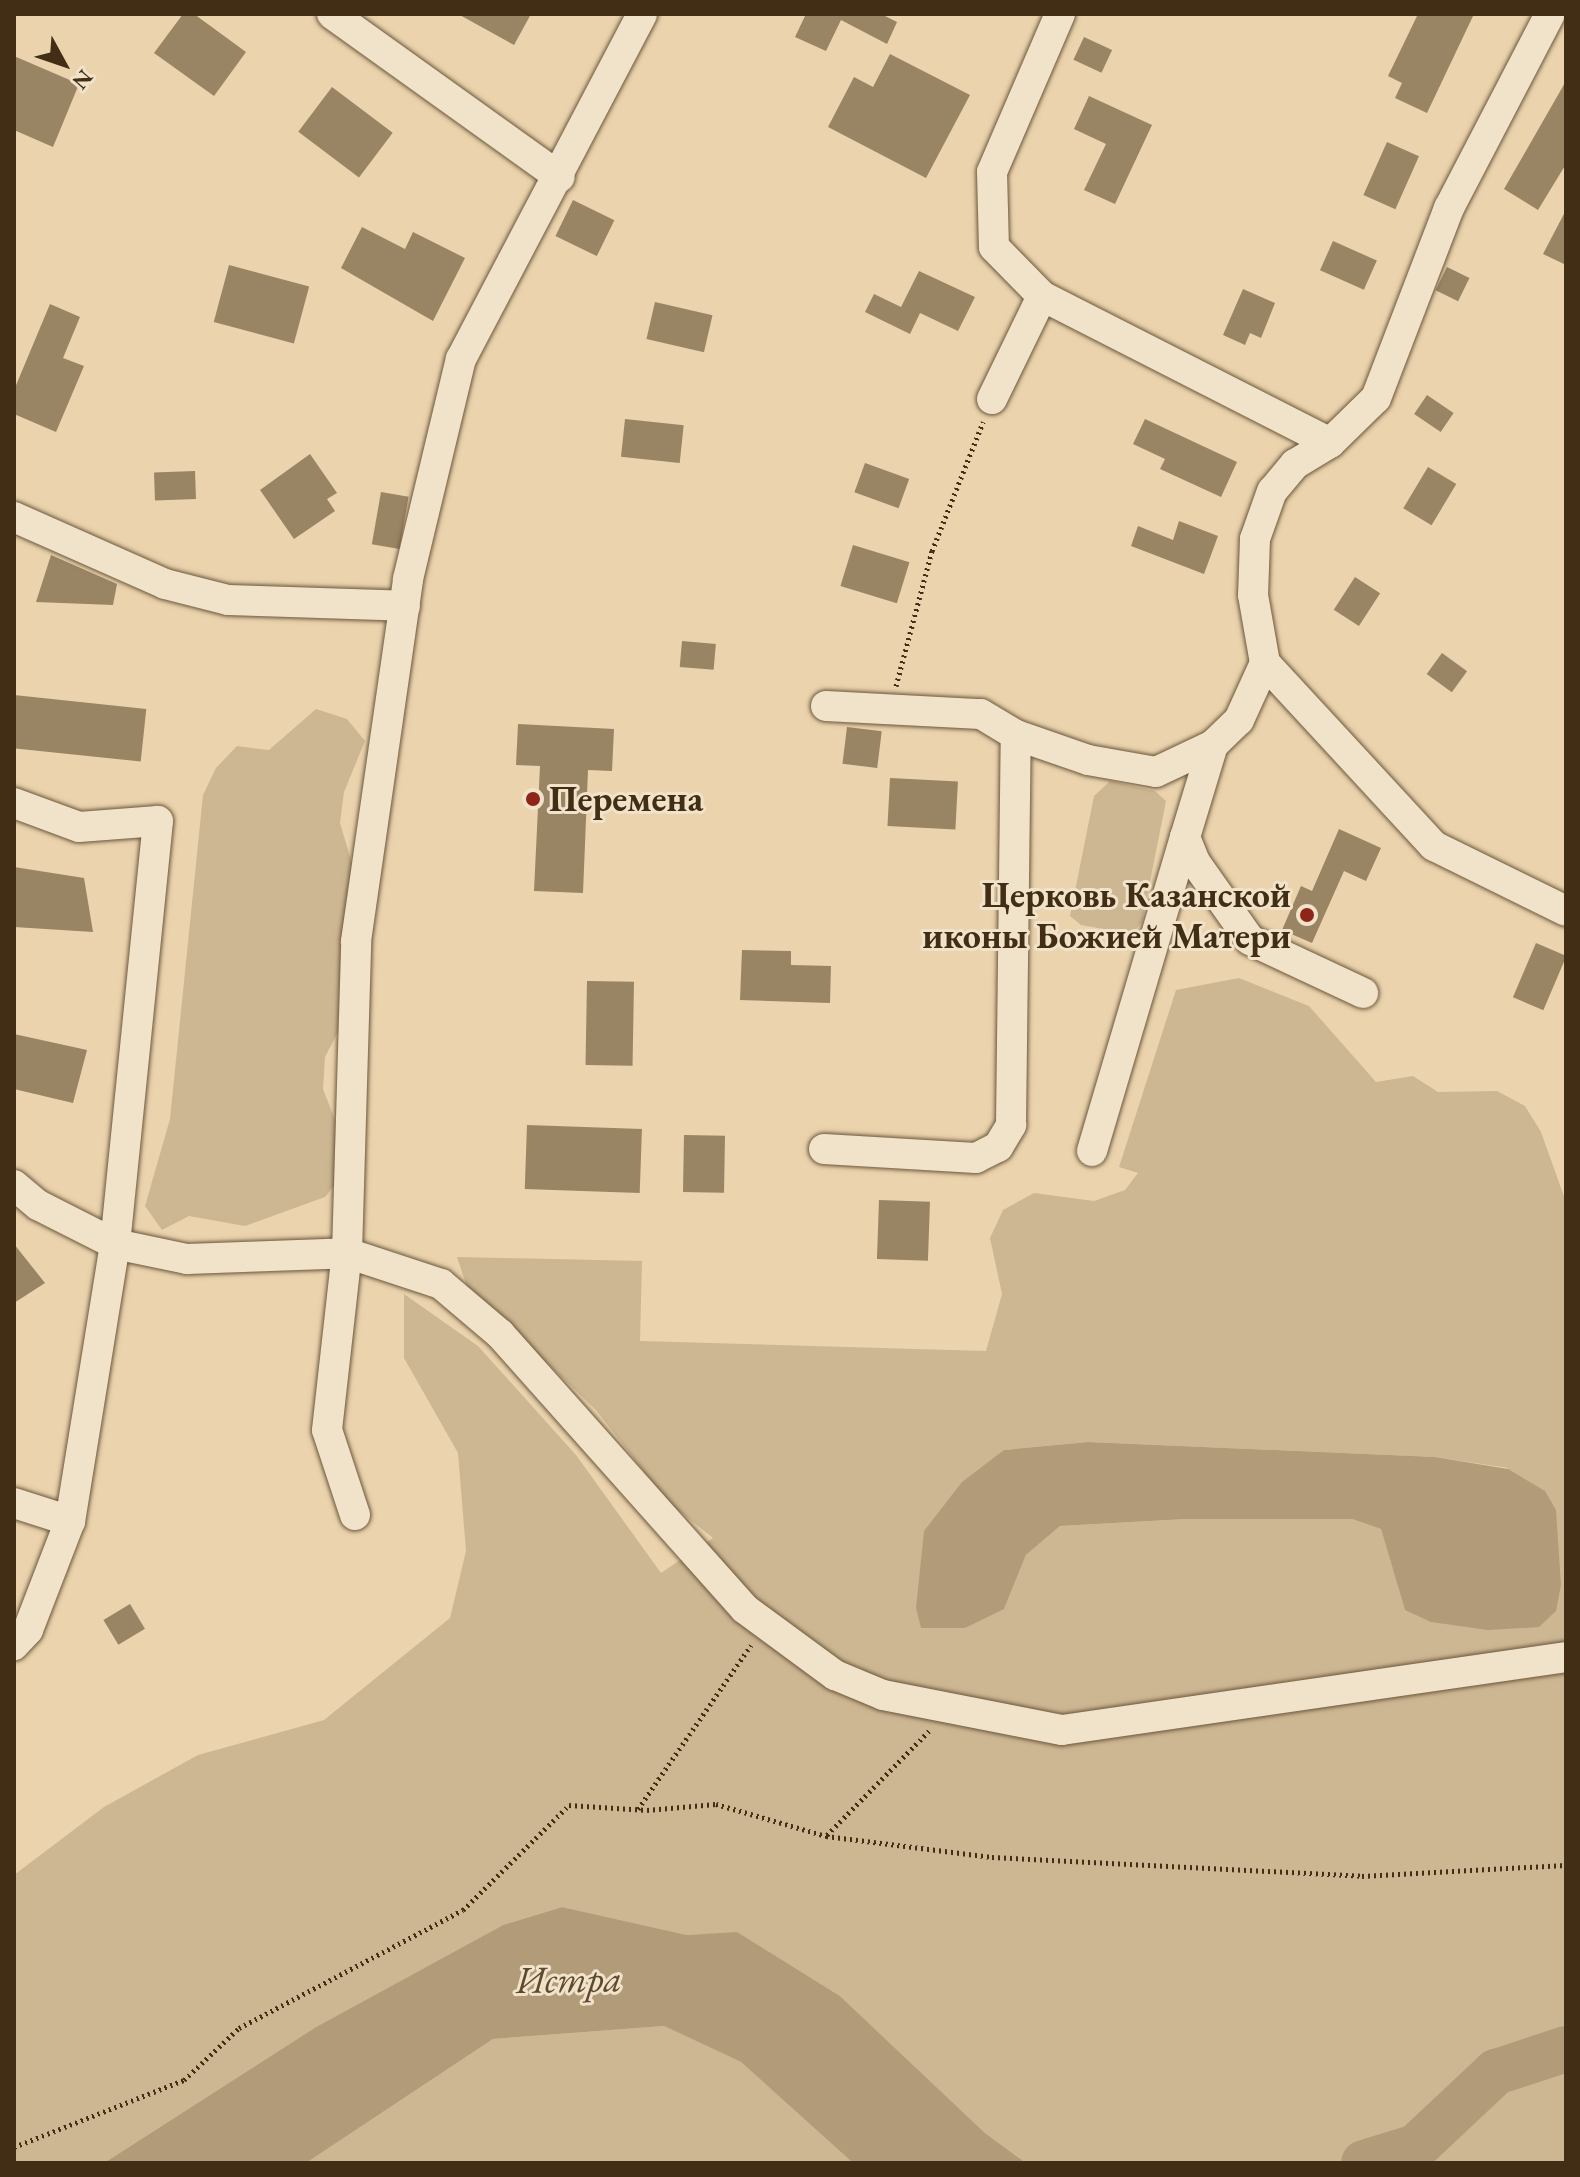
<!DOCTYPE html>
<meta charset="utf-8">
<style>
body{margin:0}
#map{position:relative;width:1580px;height:2177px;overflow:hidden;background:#ead3ad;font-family:"EB Garamond",serif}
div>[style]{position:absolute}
.green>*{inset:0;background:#cdb793}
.water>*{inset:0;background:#b19b79}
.river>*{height:46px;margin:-23px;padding:0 23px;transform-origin:23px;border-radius:23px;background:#b19b79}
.building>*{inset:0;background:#998464;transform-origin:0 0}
.path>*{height:5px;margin-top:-2.5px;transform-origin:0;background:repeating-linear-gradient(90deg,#412e15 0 2px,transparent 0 6px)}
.roads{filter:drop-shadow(0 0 2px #6b573b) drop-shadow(0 0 2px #6b573b)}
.minor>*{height:30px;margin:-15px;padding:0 15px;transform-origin:15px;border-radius:15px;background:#f1e2ca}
.dots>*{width:22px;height:22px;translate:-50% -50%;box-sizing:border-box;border:4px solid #f1e2ca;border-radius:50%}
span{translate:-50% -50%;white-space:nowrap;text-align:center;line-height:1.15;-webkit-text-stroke:6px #f1e2ca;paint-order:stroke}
.poi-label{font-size:36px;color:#412e15;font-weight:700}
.left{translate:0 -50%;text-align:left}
.right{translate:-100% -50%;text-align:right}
.water-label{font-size:38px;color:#5d492e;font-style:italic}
.frame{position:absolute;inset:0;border:16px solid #412e15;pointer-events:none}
.north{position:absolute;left:24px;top:24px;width:80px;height:80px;-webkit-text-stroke:6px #f1e2ca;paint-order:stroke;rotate:130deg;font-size:22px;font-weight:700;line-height:32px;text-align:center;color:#412e15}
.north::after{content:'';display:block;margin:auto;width:28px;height:36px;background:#412e15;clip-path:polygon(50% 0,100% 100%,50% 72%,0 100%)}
</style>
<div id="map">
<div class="green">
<div style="clip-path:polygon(316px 709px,347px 719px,365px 741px,344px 792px,340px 823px,358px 883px,338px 1032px,325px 1057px,323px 1089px,344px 1143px,343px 1174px,325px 1197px,245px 1226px,189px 1216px,162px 1230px,145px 1206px,170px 1119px,203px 795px,216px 768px,237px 746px,269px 750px)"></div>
<div style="clip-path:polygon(1110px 781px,1155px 791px,1166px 801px,1142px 922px,1132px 934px,1081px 925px,1070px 916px,1094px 796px)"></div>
<div style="clip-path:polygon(evenodd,1239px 978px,1309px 1006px,1376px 1082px,1413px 1076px,1438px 1092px,1497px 1091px,1525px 1106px,1541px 1132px,1566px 1202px,1566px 2163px,1026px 2163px,985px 2133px,840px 1996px,738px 1933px,687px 1935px,562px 1907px,503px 1925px,316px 2027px,104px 2163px,14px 2163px,14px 1875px,104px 1807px,198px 1755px,324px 1720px,450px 1618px,466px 1551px,458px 1453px,404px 1358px,404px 1294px,478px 1346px,576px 1455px,661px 1573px,713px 1538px,669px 1503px,595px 1409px,467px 1287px,457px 1257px,642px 1261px,640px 1341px,986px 1351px,1002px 1294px,990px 1238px,1003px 1210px,1034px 1193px,1094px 1201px,1125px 1190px,1138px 1173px,1119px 1167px,1176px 990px,1239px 978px,1088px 1442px,1435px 1457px,1508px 1468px,1405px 1609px,1381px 1529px,1352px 1519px,1186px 1519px,1060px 1526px,1026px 1555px,1004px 1609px,1004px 1450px,1088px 1442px)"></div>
<div style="clip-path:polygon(664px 2026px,741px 2062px,853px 2163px,306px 2163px,493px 2039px)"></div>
</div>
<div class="water">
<div style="clip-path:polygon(1088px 1442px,1435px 1457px,1508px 1469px,1545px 1491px,1556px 1510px,1561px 1585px,1556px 1611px,1539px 1627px,1488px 1630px,1431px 1622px,1405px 1610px,1381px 1529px,1352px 1519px,1186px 1519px,1060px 1526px,1026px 1555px,1004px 1609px,965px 1628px,921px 1628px,916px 1608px,924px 1531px,962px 1482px,1004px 1450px)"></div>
<div style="clip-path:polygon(562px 1907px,687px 1935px,737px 1932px,840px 1996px,985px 2133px,1026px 2163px,853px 2163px,741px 2062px,664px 2026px,493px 2039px,306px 2163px,104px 2163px,316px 2027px,503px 1925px)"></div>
</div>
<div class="river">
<div style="left:1364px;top:2163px;width:54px;rotate:-17.1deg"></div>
<div style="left:1416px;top:2147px;width:110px;rotate:-43.2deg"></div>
<div style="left:1496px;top:2072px;width:74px;rotate:-18.2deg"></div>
</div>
<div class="building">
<div style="clip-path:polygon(183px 14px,194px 14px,246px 52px,214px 96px,154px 53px)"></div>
<div style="clip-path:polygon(458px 14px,531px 14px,514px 45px)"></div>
<div style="clip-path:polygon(806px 14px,881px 14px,897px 22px,887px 44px,841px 20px,826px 51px,795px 37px)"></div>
<div style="clip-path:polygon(1418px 14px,1474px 14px,1427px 113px,1395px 98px,1402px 83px,1388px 76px)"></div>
<div style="left:1084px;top:37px;width:31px;height:25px;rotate:25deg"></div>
<div style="clip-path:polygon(890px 54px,970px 95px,926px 178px,828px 127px,854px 77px,873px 87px)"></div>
<div style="clip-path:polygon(14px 56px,79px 84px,53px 147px,14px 130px)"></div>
<div style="clip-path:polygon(1566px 81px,1566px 164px,1538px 210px,1504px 189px)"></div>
<div style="left:332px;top:87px;width:76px;height:56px;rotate:37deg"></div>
<div style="clip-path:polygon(1089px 96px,1152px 125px,1115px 204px,1084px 190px,1106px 144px,1074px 129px)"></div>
<div style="left:1387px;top:142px;width:35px;height:58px;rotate:24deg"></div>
<div style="left:573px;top:200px;width:46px;height:40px;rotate:26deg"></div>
<div style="clip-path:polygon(1566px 210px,1566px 265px,1543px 254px)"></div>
<div style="clip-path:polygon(362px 227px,405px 249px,413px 232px,465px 258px,433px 321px,341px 268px)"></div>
<div style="left:1333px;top:241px;width:48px;height:32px;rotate:24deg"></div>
<div style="left:229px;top:265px;width:83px;height:59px;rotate:15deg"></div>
<div style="left:1447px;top:267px;width:25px;height:26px;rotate:26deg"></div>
<div style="clip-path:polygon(919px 271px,975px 297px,958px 331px,920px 313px,910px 334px,865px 312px,874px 294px,901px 307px)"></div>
<div style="clip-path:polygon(1243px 289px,1275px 303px,1261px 338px,1250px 333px,1245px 345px,1223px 335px)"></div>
<div style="left:655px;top:302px;width:59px;height:38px;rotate:13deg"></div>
<div style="clip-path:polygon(50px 304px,80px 317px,63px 358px,84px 366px,56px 432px,14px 414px,14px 390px)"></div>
<div style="left:1427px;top:395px;width:32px;height:23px;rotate:34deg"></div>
<div style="left:625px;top:419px;width:59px;height:38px;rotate:6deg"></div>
<div style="clip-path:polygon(1145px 419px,1237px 462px,1221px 497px,1160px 469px,1165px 459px,1133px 444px)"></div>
<div style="clip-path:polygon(310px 454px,337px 493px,327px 499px,335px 511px,294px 539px,260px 490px)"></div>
<div style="left:865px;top:463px;width:47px;height:31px;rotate:20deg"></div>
<div style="left:1428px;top:467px;width:33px;height:48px;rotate:31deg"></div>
<div style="left:195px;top:471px;width:28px;height:41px;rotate:88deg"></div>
<div style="left:381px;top:492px;width:28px;height:53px;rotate:10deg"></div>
<div style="clip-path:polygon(1179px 521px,1218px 536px,1204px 574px,1131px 546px,1138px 526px,1173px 540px)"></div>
<div style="left:853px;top:545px;width:59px;height:43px;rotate:17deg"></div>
<div style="clip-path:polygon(51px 555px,117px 584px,113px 605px,36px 602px)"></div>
<div style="left:1355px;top:577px;width:30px;height:39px;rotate:33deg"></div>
<div style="left:682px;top:641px;width:34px;height:26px;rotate:5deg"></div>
<div style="left:1442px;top:653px;width:31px;height:26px;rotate:36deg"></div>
<div style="left:14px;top:695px;width:133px;height:53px;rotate:6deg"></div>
<div style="clip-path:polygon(518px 724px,614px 729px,612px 771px,588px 770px,583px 893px,534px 891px,540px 766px,516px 765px)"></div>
<div style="left:847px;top:727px;width:35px;height:37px;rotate:7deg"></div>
<div style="left:890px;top:778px;width:68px;height:48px;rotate:3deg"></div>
<div style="clip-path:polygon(1339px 829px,1381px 848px,1366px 881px,1344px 871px,1312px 943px,1282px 930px,1301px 886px,1312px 891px)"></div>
<div style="clip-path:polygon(14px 867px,84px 878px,93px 932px,14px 927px)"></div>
<div style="left:1536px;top:943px;width:33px;height:59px;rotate:23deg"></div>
<div style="clip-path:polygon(742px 950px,791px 951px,791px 965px,831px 966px,830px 1003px,740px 1000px)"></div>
<div style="left:587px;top:981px;width:47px;height:84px;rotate:1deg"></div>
<div style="clip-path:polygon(14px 1034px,87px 1050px,73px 1103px,14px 1089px)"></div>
<div style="left:527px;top:1125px;width:115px;height:64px;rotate:2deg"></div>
<div style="left:684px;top:1135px;width:41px;height:57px;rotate:1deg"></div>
<div style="left:879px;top:1200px;width:51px;height:59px;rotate:2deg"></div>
<div style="clip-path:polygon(14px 1244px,45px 1283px,14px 1303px)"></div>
<div style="left:130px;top:1604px;width:29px;height:31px;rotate:59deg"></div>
</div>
<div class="path">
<div style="left:896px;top:686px;width:140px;rotate:-75.1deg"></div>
<div style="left:932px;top:551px;width:139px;rotate:-68.4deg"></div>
<div style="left:638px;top:1809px;width:199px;rotate:-55.4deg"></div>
<div style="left:827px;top:1835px;width:146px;rotate:-45.6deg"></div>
<div style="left:14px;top:2147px;width:183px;rotate:-21.5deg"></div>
<div style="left:184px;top:2080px;width:76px;rotate:-43.4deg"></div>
<div style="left:239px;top:2028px;width:253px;rotate:-27.8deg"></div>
<div style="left:463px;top:1910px;width:149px;rotate:-44.7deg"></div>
<div style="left:569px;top:1805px;width:78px;rotate:3.7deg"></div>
<div style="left:647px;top:1810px;width:69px;rotate:-5deg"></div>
<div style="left:716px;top:1804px;width:115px;rotate:16.2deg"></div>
<div style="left:826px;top:1836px;width:167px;rotate:7.2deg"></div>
<div style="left:992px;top:1857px;width:370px;rotate:2.9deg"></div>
<div style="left:1362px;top:1876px;width:204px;rotate:-3.1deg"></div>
</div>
<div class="roads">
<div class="minor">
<div style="left:332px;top:14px;width:280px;rotate:35.6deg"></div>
<div style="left:1060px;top:14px;width:172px;rotate:113.3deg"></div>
<div style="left:992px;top:172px;width:75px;rotate:88.5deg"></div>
<div style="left:994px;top:247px;width:69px;rotate:45.6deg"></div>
<div style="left:1042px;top:296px;width:323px;rotate:27deg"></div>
<div style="left:1330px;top:443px;width:64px;rotate:-44.4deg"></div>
<div style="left:1376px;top:398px;width:204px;rotate:-69deg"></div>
<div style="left:1449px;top:208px;width:219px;rotate:-62.5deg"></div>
<div style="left:992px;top:399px;width:114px;rotate:-64.1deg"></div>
<div style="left:1330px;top:443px;width:41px;rotate:149deg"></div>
<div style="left:1295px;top:464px;width:35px;rotate:130deg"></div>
<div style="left:1272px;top:491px;width:51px;rotate:109.5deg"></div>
<div style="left:1255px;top:539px;width:56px;rotate:92deg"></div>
<div style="left:1253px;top:595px;width:69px;rotate:80deg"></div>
<div style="left:1265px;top:663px;width:249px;rotate:47.3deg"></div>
<div style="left:1434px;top:846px;width:147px;rotate:26.2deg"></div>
<div style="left:14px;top:517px;width:165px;rotate:23.9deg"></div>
<div style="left:165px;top:584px;width:65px;rotate:14.3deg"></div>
<div style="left:228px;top:600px;width:177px;rotate:1.9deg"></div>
<div style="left:826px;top:706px;width:155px;rotate:3deg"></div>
<div style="left:981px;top:714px;width:41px;rotate:31deg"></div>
<div style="left:1016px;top:735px;width:76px;rotate:19.1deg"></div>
<div style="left:1088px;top:760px;width:69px;rotate:10deg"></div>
<div style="left:1156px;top:772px;width:63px;rotate:-25.3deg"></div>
<div style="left:1213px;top:745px;width:36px;rotate:-44deg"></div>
<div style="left:1239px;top:720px;width:63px;rotate:-65.5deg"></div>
<div style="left:1213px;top:745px;width:96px;rotate:106.9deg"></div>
<div style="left:1185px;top:837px;width:27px;rotate:68deg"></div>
<div style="left:1195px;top:862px;width:95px;rotate:54.8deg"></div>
<div style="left:1250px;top:940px;width:125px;rotate:25.1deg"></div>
<div style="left:14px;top:803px;width:69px;rotate:20.3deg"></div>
<div style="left:79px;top:827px;width:79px;rotate:-4.3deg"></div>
<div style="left:158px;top:821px;width:425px;rotate:95.8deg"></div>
<div style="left:115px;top:1244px;width:281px;rotate:99.2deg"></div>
<div style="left:70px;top:1521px;width:117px;rotate:111.1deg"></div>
<div style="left:28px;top:1630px;width:21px;rotate:133deg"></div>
<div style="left:824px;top:1149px;width:152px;rotate:3.4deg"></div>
<div style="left:976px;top:1158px;width:25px;rotate:-27deg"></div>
<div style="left:998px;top:1147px;width:26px;rotate:-59deg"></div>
<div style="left:1011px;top:1125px;width:390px;rotate:-89.3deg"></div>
<div style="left:1092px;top:1151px;width:327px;rotate:-73.5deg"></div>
<div style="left:14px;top:1185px;width:31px;rotate:40deg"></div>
<div style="left:38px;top:1205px;width:86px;rotate:26.9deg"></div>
<div style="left:115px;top:1244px;width:74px;rotate:11.8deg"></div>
<div style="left:187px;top:1259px;width:160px;rotate:-2.1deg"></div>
<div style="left:347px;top:1253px;width:99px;rotate:18.3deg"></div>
<div style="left:441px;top:1284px;width:77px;rotate:40.3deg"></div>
<div style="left:500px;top:1334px;width:368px;rotate:48.3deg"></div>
<div style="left:745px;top:1609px;width:112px;rotate:36.3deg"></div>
<div style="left:835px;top:1675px;width:52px;rotate:22.6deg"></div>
<div style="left:883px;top:1695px;width:182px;rotate:11.1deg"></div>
<div style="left:1062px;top:1730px;width:509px;rotate:-8.24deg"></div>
<div style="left:14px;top:1503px;width:59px;rotate:17.8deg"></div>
<div style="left:355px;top:1515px;width:89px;rotate:-108.2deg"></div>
<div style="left:327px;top:1430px;width:178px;rotate:-83.6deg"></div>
<div style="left:347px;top:1253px;width:312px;rotate:-88.3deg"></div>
<div style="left:356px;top:941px;width:366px;rotate:-81.8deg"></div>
<div style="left:408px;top:579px;width:226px;rotate:-76.5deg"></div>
<div style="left:461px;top:359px;width:390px;rotate:-62.3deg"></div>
</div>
</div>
<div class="dots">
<div style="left:533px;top:799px;background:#8f2418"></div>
<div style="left:1307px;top:915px;background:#8f2418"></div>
</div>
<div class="poi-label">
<span class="left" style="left:549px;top:799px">Перемена</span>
<span class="right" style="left:1291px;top:915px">Церковь Казанской<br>иконы Божией Матери</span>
</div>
<div class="water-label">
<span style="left:569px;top:1979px;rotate:-1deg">Истра</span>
</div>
<div class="frame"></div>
<div class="north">N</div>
</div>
